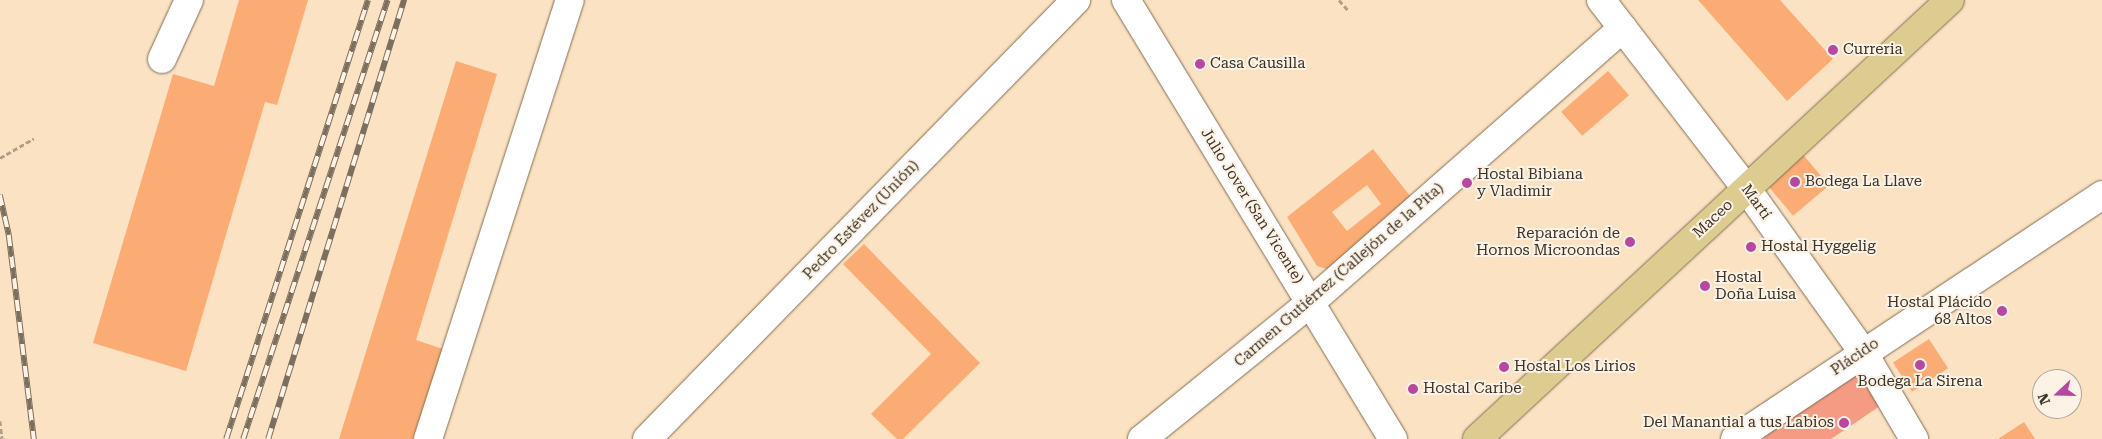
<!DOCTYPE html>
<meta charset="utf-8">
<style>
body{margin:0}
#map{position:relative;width:2102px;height:439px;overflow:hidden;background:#fae2c3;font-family:"Roboto Serif",serif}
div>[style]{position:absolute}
.green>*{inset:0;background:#f69b83}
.building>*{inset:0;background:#fbac75;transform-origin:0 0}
.path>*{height:3px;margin-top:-1.5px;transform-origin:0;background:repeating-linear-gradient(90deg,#b19e87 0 5px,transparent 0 7.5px)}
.roads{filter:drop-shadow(0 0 1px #826d51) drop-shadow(0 0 1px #826d51)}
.minor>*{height:28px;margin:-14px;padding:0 14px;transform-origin:14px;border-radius:14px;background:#fff}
.major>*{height:28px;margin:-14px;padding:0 14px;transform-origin:14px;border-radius:14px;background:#ddcc8f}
.rail>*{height:5.5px;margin-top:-2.75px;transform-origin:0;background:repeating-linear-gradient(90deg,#fcf2e6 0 11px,#7d6f5d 0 22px);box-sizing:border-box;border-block:1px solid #7d6f5d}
.dots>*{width:14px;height:14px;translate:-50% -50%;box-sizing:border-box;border:2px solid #fcf2e6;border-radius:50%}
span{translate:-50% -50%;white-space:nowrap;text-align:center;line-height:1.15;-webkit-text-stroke:4px #fcf2e6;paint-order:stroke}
.poi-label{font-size:15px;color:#3d3428}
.left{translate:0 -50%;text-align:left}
.right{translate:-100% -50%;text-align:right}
.street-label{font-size:15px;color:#3d3428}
.north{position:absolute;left:2032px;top:369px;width:50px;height:50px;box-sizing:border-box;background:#fcf2e6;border:1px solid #b0a69a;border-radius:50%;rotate:249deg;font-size:14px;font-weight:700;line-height:20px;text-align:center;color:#3d3428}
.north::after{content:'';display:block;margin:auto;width:18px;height:22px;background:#b947a1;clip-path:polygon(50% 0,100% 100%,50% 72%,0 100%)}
</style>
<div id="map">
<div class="green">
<div style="clip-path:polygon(1856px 370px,1880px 406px,1831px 439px,1765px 439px,1762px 434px)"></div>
</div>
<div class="building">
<div style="clip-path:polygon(239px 0,308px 0,277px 105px,265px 102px,186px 371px,93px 343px,173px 74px,214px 86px)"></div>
<div style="clip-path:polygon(1698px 0,1780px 0,1833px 59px,1787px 101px)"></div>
<div style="clip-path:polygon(456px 61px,497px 74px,416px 340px,443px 349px,415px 439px,339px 439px)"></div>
<div style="left:1608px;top:71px;width:32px;height:62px;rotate:49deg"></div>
<div style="left:1795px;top:145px;width:53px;height:47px;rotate:50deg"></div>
<div style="clip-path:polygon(evenodd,1373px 149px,1414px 201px,1327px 269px,1317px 266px,1287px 217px,1373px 149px,1367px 185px,1381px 204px,1347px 231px,1332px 212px,1367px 185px)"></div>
<div style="clip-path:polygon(864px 244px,980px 363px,903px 439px,897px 439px,871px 414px,931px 354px,843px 264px)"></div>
<div style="left:1929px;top:339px;width:35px;height:43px;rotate:57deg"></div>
<div style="clip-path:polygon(2024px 422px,2035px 439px,1998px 439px)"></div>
</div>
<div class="path">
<div style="left:1339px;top:0;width:13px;rotate:48deg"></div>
<div style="left:0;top:158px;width:39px;rotate:-30deg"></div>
<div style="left:0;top:421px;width:18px;rotate:84deg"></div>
</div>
<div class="roads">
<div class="minor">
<div style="left:1126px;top:0;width:514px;rotate:58.69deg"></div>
<div style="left:1601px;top:0;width:237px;rotate:52.4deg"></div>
<div style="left:1746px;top:188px;width:201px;rotate:54.5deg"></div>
<div style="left:1863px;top:352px;width:101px;rotate:59.6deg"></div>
<div style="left:162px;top:59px;width:65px;rotate:-65.4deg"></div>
<div style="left:428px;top:439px;width:461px;rotate:-72.1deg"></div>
<div style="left:647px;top:439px;width:614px;rotate:-45.66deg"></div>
<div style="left:1142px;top:439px;width:218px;rotate:-39deg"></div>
<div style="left:1311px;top:302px;width:415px;rotate:-41.3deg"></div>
<div style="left:1735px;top:439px;width:441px;rotate:-33.6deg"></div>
</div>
<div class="major">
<div style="left:1477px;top:439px;width:645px;rotate:-42.86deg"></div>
</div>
</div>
<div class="rail">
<div style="left:0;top:195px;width:41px;rotate:77.3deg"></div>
<div style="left:9px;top:235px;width:206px;rotate:83deg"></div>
<div style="left:226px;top:439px;width:461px;rotate:-72.1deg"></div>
<div style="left:243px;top:439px;width:462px;rotate:-71.8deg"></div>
<div style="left:268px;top:439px;width:460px;rotate:-72.8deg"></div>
</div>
<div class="dots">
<div style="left:1833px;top:50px;background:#b947a1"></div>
<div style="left:1200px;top:64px;background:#b947a1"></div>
<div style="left:1795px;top:182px;background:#b947a1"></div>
<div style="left:1467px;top:183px;background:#b947a1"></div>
<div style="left:1630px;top:242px;background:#b947a1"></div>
<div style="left:1751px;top:247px;background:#b947a1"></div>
<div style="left:1705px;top:286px;background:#b947a1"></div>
<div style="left:2002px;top:311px;background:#b947a1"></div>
<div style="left:1920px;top:365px;background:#b947a1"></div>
<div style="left:1504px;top:367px;background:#b947a1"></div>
<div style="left:1413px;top:389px;background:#b947a1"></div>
<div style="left:1844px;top:423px;background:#b947a1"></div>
</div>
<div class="poi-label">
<span class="left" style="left:1843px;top:50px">Curreria</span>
<span class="left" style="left:1210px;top:64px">Casa Causilla</span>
<span class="left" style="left:1477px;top:183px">Hostal Bibiana<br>y Vladimir</span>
<span class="left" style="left:1805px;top:182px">Bodega La Llave</span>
<span class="right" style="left:1620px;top:242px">Reparación de<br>Hornos Microondas</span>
<span class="left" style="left:1761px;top:247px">Hostal Hyggelig</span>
<span class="left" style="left:1715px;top:286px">Hostal<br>Doña Luisa</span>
<span class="right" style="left:1992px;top:311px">Hostal Plácido<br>68 Altos</span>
<span class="left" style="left:1514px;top:367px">Hostal Los Lirios</span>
<span style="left:1920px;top:382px">Bodega La Sirena</span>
<span class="left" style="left:1423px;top:389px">Hostal Caribe</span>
<span class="right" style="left:1834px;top:423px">Del Manantial a tus Labios</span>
</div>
<div class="street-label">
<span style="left:1756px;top:202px;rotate:54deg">Martí</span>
<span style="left:1252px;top:206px;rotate:58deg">Julio Jover (San Vicente)</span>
<span style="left:1713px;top:219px;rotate:-43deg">Maceo</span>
<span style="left:861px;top:220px;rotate:-46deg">Pedro Estévez (Unión)</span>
<span style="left:1339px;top:275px;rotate:-41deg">Carmen Gutiérrez (Callejón de la Pita)</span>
<span style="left:1855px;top:357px;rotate:-34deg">Plácido</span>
</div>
<div class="north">N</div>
</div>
